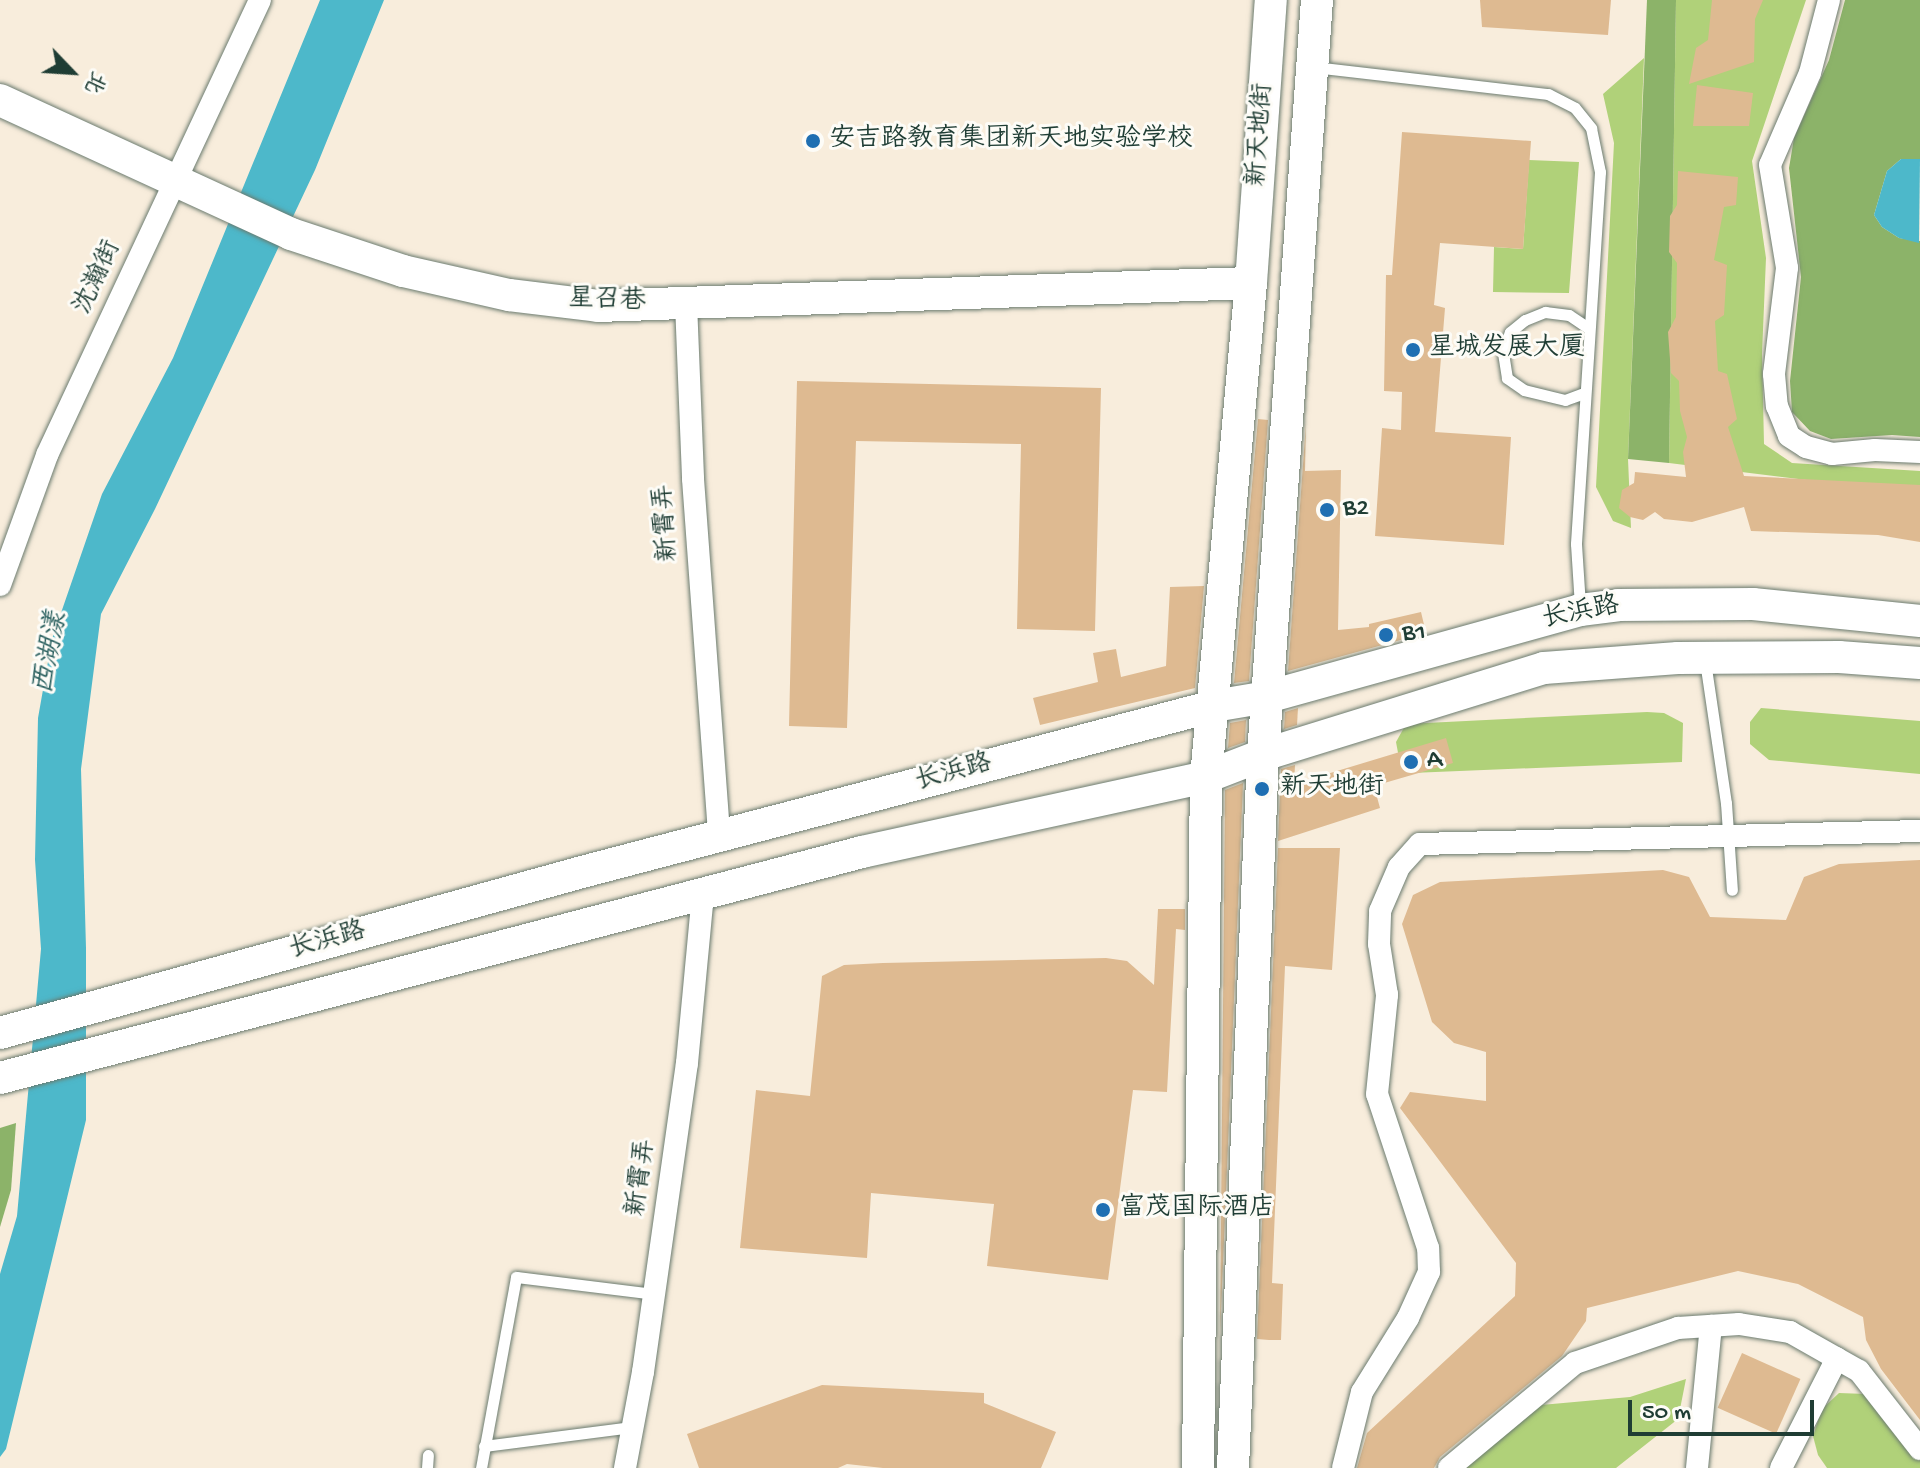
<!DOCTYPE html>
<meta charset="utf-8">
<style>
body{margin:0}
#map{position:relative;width:1920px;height:1468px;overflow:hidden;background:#f8eddc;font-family:"Gochi Hand","LXGW WenKai TC",sans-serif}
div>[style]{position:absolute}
.green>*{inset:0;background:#b0d179}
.forest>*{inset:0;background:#8cb369}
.water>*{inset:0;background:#4db8ca}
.building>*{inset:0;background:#deba91;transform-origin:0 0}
.roads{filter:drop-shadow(0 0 2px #6b7b6f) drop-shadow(0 0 2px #6b7b6f)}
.lane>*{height:11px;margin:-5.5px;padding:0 5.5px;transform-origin:5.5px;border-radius:5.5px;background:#fff}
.street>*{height:22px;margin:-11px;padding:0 11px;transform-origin:11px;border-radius:11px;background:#fff}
.secondary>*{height:32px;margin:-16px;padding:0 16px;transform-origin:16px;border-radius:16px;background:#fff}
.dots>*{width:22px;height:22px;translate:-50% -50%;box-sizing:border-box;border:4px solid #fdfcf7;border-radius:50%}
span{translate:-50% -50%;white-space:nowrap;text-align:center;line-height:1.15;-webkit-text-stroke:6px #fdfcf7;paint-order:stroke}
.street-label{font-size:26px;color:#1f3d34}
.poi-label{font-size:26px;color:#1f3d34}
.left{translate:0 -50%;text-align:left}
.water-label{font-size:28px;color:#2d6261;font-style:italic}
.north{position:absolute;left:32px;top:32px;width:80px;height:80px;-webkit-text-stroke:6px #fdfcf7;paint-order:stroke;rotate:115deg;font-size:22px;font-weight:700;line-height:32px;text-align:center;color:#1f3d34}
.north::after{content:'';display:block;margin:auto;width:28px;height:36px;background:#1f3d34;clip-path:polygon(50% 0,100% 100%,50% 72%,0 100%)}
.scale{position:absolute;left:1628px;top:1400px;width:186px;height:36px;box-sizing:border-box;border:4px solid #1f3d34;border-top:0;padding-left:10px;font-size:24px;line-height:28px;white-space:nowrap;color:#1f3d34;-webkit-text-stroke:6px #fdfcf7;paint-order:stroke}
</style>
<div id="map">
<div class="green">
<div style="clip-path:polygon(1676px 0,1806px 0,1752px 161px,1766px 258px,1762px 354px,1764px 444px,1792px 463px,1920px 471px,1920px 494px,1669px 463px)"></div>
<div style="clip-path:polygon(1644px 58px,1628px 459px,1631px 528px,1613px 521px,1596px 487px,1614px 143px,1603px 94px)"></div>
<div style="clip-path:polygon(1529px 160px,1579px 162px,1569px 293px,1493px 292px,1494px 247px,1523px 249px)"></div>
<div style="clip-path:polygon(1761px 708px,1920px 721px,1920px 774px,1769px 760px,1750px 744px,1750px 722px)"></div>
<div style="clip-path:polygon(1647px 712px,1664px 713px,1683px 723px,1682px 762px,1411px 773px,1400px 763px,1396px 742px,1406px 724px)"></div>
<div style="clip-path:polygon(1686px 1379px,1678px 1419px,1616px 1468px,1464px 1468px,1541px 1405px,1630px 1397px)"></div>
<div style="clip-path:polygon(1839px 1393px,1866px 1394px,1920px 1450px,1920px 1468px,1827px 1468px,1818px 1455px,1813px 1436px,1822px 1409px)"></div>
</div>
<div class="forest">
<div style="clip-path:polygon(1647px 0,1676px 0,1669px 463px,1628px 459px)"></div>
<div style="clip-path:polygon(1845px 0,1920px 0,1920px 159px,1901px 159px,1887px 171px,1874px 215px,1882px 227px,1899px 238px,1920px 241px,1920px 437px,1892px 435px,1831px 439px,1810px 431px,1792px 412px,1790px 381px,1801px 277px,1789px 168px,1794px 138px,1829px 60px)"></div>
<div style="clip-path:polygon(16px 1123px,11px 1190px,0 1227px,0 1128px)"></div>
</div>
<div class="water">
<div style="clip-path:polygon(320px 0,384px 0,315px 170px,155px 509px,101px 614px,81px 769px,86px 948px,86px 1120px,6px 1449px,0 1457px,0 1274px,17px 1216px,41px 949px,35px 860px,38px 718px,52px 639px,102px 494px,173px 358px)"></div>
<div style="clip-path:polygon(1901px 159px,1920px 159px,1919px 243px,1899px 238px,1882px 227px,1874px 215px,1887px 171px)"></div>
</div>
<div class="building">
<div style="clip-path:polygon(1480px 0,1611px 0,1608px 35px,1482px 27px)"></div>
<div style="clip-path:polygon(1712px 0,1763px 0,1755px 19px,1754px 62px,1689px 84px,1696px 48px,1708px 40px)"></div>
<div style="clip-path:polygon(1697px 85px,1753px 93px,1749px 126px,1693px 126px)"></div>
<div style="clip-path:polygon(1402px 132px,1531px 141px,1523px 249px,1440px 243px,1434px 305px,1445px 308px,1435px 432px,1511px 437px,1504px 545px,1375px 536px,1382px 428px,1401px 430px,1402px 392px,1384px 391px,1386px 275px,1392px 275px)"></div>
<div style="clip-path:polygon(1678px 171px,1738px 177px,1736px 205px,1724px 207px,1714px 260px,1727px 265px,1724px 315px,1715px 321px,1718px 371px,1727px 374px,1737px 419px,1728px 427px,1744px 476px,1920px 485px,1920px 542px,1878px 535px,1751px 531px,1744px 507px,1692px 522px,1664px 519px,1655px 512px,1643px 520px,1630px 517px,1619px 508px,1622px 490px,1634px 483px,1635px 472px,1686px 477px,1683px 452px,1687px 437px,1680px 411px,1679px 381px,1671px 373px,1668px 332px,1676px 317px,1677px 263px,1669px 252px,1670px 216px,1677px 205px)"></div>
<div style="clip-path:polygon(797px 381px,1101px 388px,1095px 631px,1017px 629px,1021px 444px,856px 441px,847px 728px,789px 726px)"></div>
<div style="clip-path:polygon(1258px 419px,1268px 420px,1249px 681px,1234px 683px)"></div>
<div style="clip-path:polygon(1306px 423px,1305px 471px,1341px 470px,1338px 630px,1369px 627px,1369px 624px,1421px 612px,1426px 633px,1288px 671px)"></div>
<div style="clip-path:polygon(1204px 586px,1195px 688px,1040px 725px,1033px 698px,1098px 682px,1093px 653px,1116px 649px,1121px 677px,1166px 666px,1170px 587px)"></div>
<div style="clip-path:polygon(1298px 708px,1297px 725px,1284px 729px,1285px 712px)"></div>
<div style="clip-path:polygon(1246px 720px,1245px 742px,1228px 748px,1230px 723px)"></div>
<div style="clip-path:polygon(1446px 738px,1453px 763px,1374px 786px,1380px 808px,1278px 841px,1281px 769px,1295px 765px,1294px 784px)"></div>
<div style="clip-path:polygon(1243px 783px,1220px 1335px,1225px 790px)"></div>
<div style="clip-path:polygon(1278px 848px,1340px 848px,1332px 970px,1285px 966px,1272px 1283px,1283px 1284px,1281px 1340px,1269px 1340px,1257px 1339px)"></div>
<div style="clip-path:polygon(1920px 860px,1920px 1420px,1881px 1369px,1866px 1340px,1863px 1317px,1798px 1284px,1738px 1271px,1587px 1308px,1586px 1321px,1562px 1356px,1440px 1457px,1434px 1468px,1357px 1468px,1367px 1433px,1515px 1296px,1516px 1263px,1400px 1108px,1410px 1092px,1486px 1101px,1486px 1052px,1454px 1043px,1432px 1022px,1402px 924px,1413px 895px,1440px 882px,1663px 870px,1689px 877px,1710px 917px,1786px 920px,1804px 877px,1839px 864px)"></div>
<div style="clip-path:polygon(1158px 909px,1185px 909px,1185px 930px,1176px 929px,1167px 1092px,1133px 1090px,1108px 1280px,987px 1266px,994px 1204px,871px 1193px,867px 1258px,740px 1248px,756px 1090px,810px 1096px,822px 976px,844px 965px,883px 963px,1106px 958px,1127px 961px,1154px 985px)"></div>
<div style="left:1742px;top:1353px;width:64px;height:60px;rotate:24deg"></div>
<div style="clip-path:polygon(822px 1385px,984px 1393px,984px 1403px,1056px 1432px,1041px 1468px,883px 1468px,847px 1464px,838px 1468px,699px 1468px,687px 1434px)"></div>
</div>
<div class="roads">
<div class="lane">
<div style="left:1314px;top:67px;width:236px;rotate:6.6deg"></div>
<div style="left:1548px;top:94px;width:30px;rotate:27deg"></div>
<div style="left:1575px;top:108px;width:26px;rotate:51deg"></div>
<div style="left:1591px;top:128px;width:45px;rotate:78.4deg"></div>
<div style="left:1600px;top:172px;width:373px;rotate:93.7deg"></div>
<div style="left:1576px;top:544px;width:62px;rotate:86.3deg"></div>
<div style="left:1584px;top:393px;width:20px;rotate:160deg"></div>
<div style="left:1565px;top:400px;width:42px;rotate:-166.3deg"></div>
<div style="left:1524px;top:390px;width:21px;rotate:-145deg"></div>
<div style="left:1507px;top:378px;width:26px;rotate:-99deg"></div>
<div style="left:1503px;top:352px;width:21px;rotate:-71deg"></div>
<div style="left:1510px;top:332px;width:19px;rotate:-39deg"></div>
<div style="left:1525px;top:320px;width:22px;rotate:-22deg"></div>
<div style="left:1545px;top:312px;width:24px;rotate:7deg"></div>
<div style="left:1569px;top:315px;width:23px;rotate:34deg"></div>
<div style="left:1705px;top:661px;width:144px;rotate:81.6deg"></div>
<div style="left:1726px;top:803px;width:87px;rotate:86.1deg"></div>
<div style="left:484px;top:1446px;width:149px;rotate:-7.3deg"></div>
<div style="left:427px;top:1468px;width:13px;rotate:-86deg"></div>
<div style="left:481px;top:1468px;width:194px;rotate:-79.6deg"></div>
<div style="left:516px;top:1277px;width:139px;rotate:7deg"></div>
</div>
<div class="street">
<div style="left:1829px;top:0;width:75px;rotate:104.6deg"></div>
<div style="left:1810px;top:73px;width:100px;rotate:113.5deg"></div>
<div style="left:1770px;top:165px;width:104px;rotate:80.6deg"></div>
<div style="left:1787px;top:268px;width:107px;rotate:97deg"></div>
<div style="left:1774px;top:374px;width:32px;rotate:85deg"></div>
<div style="left:1777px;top:406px;width:32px;rotate:68deg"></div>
<div style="left:1789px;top:436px;width:20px;rotate:33deg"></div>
<div style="left:1806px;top:447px;width:27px;rotate:15deg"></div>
<div style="left:1832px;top:454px;width:43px;rotate:-5.3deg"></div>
<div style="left:1875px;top:450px;width:45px;rotate:2.5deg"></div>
<div style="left:686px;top:303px;width:176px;rotate:87.7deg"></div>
<div style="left:693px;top:479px;width:358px;rotate:85.8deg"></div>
<div style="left:0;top:585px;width:138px;rotate:-70.1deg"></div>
<div style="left:47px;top:455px;width:502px;rotate:-64.91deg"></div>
<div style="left:625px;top:1468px;width:98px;rotate:-79.4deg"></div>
<div style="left:643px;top:1372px;width:312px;rotate:-81.9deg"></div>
<div style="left:687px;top:1063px;width:170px;rotate:-84.6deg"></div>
<div style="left:1343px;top:1468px;width:78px;rotate:-76deg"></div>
<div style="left:1362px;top:1392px;width:87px;rotate:-58.1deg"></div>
<div style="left:1408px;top:1318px;width:51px;rotate:-65.5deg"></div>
<div style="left:1429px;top:1272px;width:24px;rotate:-92deg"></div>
<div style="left:1428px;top:1248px;width:162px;rotate:-108.3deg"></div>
<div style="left:1377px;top:1094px;width:100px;rotate:-84.2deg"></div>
<div style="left:1387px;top:995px;width:52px;rotate:-98.9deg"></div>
<div style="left:1379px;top:944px;width:33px;rotate:-88deg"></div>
<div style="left:1380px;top:911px;width:48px;rotate:-66.6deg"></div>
<div style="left:1399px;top:867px;width:31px;rotate:-48deg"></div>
<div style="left:1420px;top:844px;width:500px;rotate:-1.49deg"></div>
<div style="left:1449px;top:1468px;width:164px;rotate:-39.8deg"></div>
<div style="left:1575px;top:1363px;width:109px;rotate:-18.8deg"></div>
<div style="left:1678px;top:1328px;width:61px;rotate:-3.8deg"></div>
<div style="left:1739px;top:1324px;width:52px;rotate:8.9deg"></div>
<div style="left:1790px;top:1332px;width:79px;rotate:29.5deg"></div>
<div style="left:1859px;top:1371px;width:99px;rotate:52deg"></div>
<div style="left:1697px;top:1468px;width:143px;rotate:-84.4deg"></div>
<div style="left:1781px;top:1468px;width:123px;rotate:-63deg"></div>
</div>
<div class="secondary">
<div style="left:0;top:100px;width:320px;rotate:24.7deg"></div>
<div style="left:291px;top:234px;width:118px;rotate:18.3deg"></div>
<div style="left:403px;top:271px;width:109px;rotate:12.8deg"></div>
<div style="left:509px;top:295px;width:90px;rotate:7deg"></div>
<div style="left:598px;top:306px;width:653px;rotate:-2.02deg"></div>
<div style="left:0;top:1033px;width:604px;rotate:-15.46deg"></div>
<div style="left:582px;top:872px;width:653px;rotate:-14.72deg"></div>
<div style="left:1214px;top:706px;width:54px;rotate:-9.6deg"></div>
<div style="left:1267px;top:697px;width:325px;rotate:-15.5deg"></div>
<div style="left:1580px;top:610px;width:38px;rotate:-7deg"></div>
<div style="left:1618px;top:605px;width:135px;rotate:-0.4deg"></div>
<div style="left:1753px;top:604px;width:168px;rotate:5.8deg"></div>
<div style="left:0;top:1078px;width:891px;rotate:-14.69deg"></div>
<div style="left:862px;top:852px;width:352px;rotate:-12.3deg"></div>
<div style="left:1206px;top:777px;width:61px;rotate:-21.1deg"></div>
<div style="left:1263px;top:755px;width:294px;rotate:-17.2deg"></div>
<div style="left:1544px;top:668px;width:134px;rotate:-4.3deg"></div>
<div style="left:1678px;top:658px;width:161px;rotate:-0.4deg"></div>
<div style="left:1839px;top:657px;width:81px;rotate:4.2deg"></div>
<div style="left:1198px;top:1468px;width:691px;rotate:-89.34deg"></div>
<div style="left:1206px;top:777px;width:496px;rotate:-84.8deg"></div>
<div style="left:1251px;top:283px;width:284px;rotate:-86deg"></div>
<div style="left:1233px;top:1468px;width:714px;rotate:-87.59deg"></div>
<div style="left:1263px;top:755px;width:757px;rotate:-85.91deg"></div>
</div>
</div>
<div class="dots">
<div style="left:813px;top:141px;background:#1f6fb2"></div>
<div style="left:1413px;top:350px;background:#1f6fb2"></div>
<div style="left:1327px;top:510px;background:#1f6fb2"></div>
<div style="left:1386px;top:635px;background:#1f6fb2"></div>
<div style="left:1411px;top:762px;background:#1f6fb2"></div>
<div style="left:1262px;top:789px;background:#1f6fb2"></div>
<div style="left:1103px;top:1210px;background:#1f6fb2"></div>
</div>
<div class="street-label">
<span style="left:1262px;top:135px;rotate:-86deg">新天地街</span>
<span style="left:99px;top:278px;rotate:-65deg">沈瀚街</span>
<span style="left:607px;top:302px;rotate:2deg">星召巷</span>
<span style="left:668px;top:523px;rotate:-94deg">新霄弄</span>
<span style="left:1581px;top:614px;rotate:-11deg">长浜路</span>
<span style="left:954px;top:774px;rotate:-15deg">长浜路</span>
<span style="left:328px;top:942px;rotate:-15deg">长浜路</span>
<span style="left:643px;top:1178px;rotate:-82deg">新霄弄</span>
</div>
<div class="poi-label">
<span class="left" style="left:829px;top:141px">安吉路教育集团新天地实验学校</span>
<span class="left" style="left:1429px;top:350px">星城发展大厦</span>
<span class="left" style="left:1343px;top:510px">B2</span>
<span class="left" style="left:1402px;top:635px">B1</span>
<span class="left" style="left:1427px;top:762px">A</span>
<span class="left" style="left:1280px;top:789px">新天地街</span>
<span class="left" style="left:1119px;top:1210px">富茂国际酒店</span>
</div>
<div class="water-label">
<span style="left:52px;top:653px;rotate:-80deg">西湖漾</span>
</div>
<div class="north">北</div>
<div class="scale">50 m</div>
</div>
